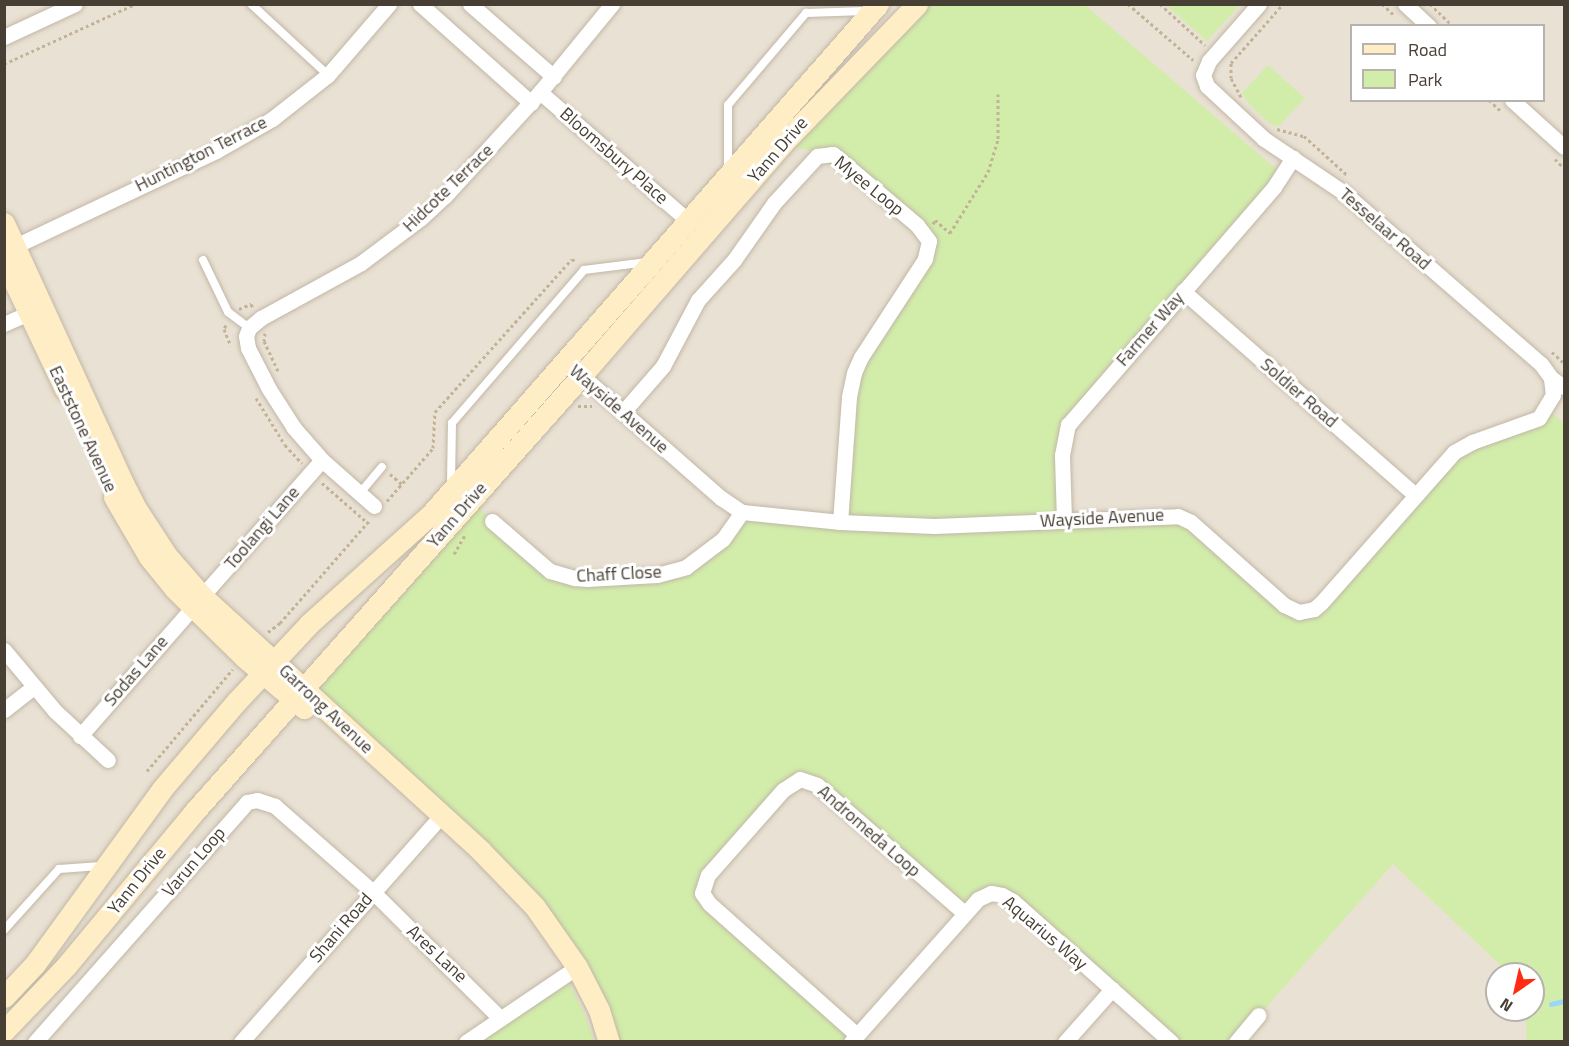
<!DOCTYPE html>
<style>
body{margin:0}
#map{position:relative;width:1569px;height:1046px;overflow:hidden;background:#f4efe5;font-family:"Titillium Web",sans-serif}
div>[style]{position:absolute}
.residential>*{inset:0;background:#e9e1d3}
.green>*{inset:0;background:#d2edaa}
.stream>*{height:4.5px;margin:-2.25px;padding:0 2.25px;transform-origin:2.25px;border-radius:2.25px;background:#9cd6f7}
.path>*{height:3px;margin-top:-1.5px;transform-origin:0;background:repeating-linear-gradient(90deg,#c4b297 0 3px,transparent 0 6px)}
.roads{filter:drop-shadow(0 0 2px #c1b7a7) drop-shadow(0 0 2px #c1b7a7)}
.lane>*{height:8px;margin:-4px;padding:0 4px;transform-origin:4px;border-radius:4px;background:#fff}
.street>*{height:15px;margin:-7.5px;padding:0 7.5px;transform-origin:7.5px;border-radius:7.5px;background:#fff}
.secondary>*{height:21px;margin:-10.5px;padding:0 10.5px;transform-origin:10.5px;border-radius:10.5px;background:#ffeec5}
span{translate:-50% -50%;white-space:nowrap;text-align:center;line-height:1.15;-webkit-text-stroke:6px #fff;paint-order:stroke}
.street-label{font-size:18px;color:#483f34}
.frame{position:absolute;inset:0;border:6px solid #483f34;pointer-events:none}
.legend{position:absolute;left:1350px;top:24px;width:195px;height:78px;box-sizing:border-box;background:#fff;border:2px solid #b6b2ae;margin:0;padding:8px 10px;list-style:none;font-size:18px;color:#483f34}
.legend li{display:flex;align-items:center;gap:12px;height:30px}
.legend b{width:30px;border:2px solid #b6b2ae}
.north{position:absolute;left:1485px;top:962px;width:60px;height:60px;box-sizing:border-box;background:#fff;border:2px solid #b6b2ae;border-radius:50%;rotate:214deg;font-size:16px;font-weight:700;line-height:24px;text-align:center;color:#483f34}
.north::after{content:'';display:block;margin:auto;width:21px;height:27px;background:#ff2b12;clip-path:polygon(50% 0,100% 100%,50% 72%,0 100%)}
</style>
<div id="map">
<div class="residential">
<div style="clip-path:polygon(evenodd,5px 5px,1564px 5px,1564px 1041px,5px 1042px,5px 5px,1352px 26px,1544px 26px,1544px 100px,1352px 100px,1352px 26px,5px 5px,1497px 974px,1533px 974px,1533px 1010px,1497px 1010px,1497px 974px)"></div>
</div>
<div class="green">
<div style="clip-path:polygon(913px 5px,1085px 5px,1283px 175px,1068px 425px,1065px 520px,1170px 514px,1284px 605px,1307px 612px,1446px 461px,1547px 408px,1564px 424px,1564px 1041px,1527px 1041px,1525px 1010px,1533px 1010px,1533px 974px,1510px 974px,1393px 864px,1236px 1041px,1171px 1041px,1002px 895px,964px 913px,800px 779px,702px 893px,857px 1035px,851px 1042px,609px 1041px,558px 936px,303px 688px,471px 499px,492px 521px,562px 576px,686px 567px,742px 512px,840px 522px,850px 384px,929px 241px,842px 160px,783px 143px)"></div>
<div style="clip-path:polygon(1166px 5px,1240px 5px,1207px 41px)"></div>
<div style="clip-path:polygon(1268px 65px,1305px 98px,1279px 126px,1270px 124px,1249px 104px,1242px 93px)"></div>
<div style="clip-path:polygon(565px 975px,585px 1015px,594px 1041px,466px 1042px)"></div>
</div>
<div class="stream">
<div style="left:1551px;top:1004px;width:13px;rotate:-13deg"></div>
</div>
<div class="path">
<div style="left:1128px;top:4px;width:86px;rotate:40.7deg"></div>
<div style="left:1160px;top:4px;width:61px;rotate:42.3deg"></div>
<div style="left:1382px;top:4px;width:15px;rotate:42deg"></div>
<div style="left:1430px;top:4px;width:32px;rotate:44deg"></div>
<div style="left:4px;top:64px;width:144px;rotate:-24.6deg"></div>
<div style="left:1241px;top:97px;width:21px;rotate:-118deg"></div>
<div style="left:1231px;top:78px;width:15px;rotate:-90deg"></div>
<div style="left:1231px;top:63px;width:79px;rotate:-48.6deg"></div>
<div style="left:1489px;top:100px;width:16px;rotate:43deg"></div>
<div style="left:1277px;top:129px;width:28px;rotate:15deg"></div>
<div style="left:1304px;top:136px;width:58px;rotate:42.2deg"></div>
<div style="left:1555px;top:159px;width:13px;rotate:45deg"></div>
<div style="left:933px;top:224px;width:4px;rotate:-63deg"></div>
<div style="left:935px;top:220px;width:20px;rotate:41deg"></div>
<div style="left:950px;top:233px;width:72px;rotate:-58.1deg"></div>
<div style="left:988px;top:172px;width:34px;rotate:-73deg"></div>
<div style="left:998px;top:139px;width:45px;rotate:-90deg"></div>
<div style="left:239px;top:309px;width:13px;rotate:-23deg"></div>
<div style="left:251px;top:304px;width:4px;rotate:63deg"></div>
<div style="left:226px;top:325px;width:4px;rotate:117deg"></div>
<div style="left:224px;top:329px;width:18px;rotate:68deg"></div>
<div style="left:265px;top:333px;width:8px;rotate:97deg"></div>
<div style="left:264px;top:341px;width:33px;rotate:65deg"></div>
<div style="left:1552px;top:352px;width:16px;rotate:43deg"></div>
<div style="left:256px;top:398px;width:55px;rotate:58.3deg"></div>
<div style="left:285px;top:445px;width:25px;rotate:47deg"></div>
<div style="left:578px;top:406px;width:14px"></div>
<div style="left:390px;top:474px;width:16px;rotate:40deg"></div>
<div style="left:322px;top:483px;width:61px;rotate:41deg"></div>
<div style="left:387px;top:501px;width:70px;rotate:-49deg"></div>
<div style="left:433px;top:448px;width:36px;rotate:-87deg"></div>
<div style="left:435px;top:412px;width:205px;rotate:-48.2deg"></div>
<div style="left:572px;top:259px;width:5px;rotate:37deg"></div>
<div style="left:454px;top:554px;width:22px;rotate:-60deg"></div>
<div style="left:268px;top:632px;width:15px;rotate:-37deg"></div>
<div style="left:280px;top:623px;width:137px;rotate:-48.9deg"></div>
<div style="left:147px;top:771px;width:133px;rotate:-49.9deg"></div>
</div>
<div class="roads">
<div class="lane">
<div style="left:251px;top:4px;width:105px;rotate:42.7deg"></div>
<div style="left:728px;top:168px;width:63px;rotate:-90deg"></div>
<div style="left:728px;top:105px;width:121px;rotate:-49.7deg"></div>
<div style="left:806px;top:13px;width:59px;rotate:-1.9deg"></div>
<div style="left:203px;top:260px;width:58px;rotate:64.3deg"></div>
<div style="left:228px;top:312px;width:26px;rotate:37deg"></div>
<div style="left:451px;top:484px;width:61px;rotate:-89.1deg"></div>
<div style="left:452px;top:423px;width:202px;rotate:-49.2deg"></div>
<div style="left:584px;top:270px;width:64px;rotate:-7.2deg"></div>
<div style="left:360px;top:493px;width:34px;rotate:-50deg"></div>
<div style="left:4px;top:930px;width:82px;rotate:-48deg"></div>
<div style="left:59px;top:869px;width:42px;rotate:-4.1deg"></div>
</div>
<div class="street">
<div style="left:420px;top:4px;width:149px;rotate:41.7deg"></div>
<div style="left:470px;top:4px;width:111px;rotate:41deg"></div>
<div style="left:1259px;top:4px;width:76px;rotate:131.3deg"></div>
<div style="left:1209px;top:61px;width:15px;rotate:113deg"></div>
<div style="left:1203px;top:75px;width:12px;rotate:70deg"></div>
<div style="left:1207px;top:86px;width:78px;rotate:42.9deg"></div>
<div style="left:1264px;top:139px;width:95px;rotate:33.9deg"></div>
<div style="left:1343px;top:192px;width:262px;rotate:41deg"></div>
<div style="left:1541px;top:364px;width:17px;rotate:54deg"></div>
<div style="left:1551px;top:378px;width:16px;rotate:35deg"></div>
<div style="left:1405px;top:4px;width:33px;rotate:43deg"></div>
<div style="left:4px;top:37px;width:78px;rotate:-24.9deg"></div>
<div style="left:540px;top:92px;width:195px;rotate:41deg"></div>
<div style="left:1512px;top:100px;width:70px;rotate:42.1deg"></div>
<div style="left:15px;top:246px;width:222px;rotate:-25.3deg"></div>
<div style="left:216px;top:151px;width:64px;rotate:-29.7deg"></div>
<div style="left:272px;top:119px;width:71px;rotate:-38.2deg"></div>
<div style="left:328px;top:75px;width:94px;rotate:-49.3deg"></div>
<div style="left:1183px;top:291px;width:309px;rotate:41.3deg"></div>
<div style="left:4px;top:324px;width:27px;rotate:-24deg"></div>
<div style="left:574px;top:369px;width:196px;rotate:41.3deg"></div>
<div style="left:721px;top:498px;width:25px;rotate:34deg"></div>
<div style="left:742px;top:512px;width:99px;rotate:5.8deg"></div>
<div style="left:840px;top:522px;width:94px;rotate:2.4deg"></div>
<div style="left:934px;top:526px;width:244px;rotate:-2.3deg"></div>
<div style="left:1178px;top:516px;width:14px;rotate:25deg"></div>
<div style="left:1191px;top:522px;width:125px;rotate:41.7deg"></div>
<div style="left:1284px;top:605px;width:17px;rotate:25deg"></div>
<div style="left:1299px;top:612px;width:15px;rotate:-11deg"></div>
<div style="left:1314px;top:609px;width:9px;rotate:-41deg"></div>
<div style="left:1321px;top:603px;width:201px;rotate:-48.6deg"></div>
<div style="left:1454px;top:452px;width:21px;rotate:-29deg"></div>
<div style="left:1472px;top:442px;width:71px;rotate:-19.7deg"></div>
<div style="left:1539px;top:418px;width:27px;rotate:-59deg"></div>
<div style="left:1553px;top:395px;width:17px;rotate:-97deg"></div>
<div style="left:623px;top:412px;width:61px;rotate:-49deg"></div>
<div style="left:663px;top:366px;width:75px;rotate:-62.1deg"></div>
<div style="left:698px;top:300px;width:54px;rotate:-48deg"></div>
<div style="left:734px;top:260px;width:70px;rotate:-54.9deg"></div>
<div style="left:774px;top:203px;width:64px;rotate:-47.5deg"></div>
<div style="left:817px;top:156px;width:16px;rotate:-7deg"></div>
<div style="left:833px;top:154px;width:110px;rotate:40.2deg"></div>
<div style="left:917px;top:225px;width:20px;rotate:53deg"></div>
<div style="left:929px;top:241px;width:18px;rotate:103deg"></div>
<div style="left:925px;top:259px;width:117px;rotate:123.1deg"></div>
<div style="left:861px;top:357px;width:17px;rotate:114deg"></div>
<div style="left:854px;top:373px;width:25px;rotate:102deg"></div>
<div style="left:849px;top:397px;width:125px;rotate:94.1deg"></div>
<div style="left:374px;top:506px;width:69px;rotate:-138.5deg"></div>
<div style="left:322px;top:460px;width:43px;rotate:-131.2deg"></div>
<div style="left:294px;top:428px;width:46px;rotate:-122.7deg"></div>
<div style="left:269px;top:389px;width:46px;rotate:-117.1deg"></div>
<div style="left:248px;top:348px;width:12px;rotate:-99deg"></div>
<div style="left:246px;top:336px;width:9px;rotate:-69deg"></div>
<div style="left:249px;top:328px;width:16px;rotate:-40deg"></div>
<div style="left:261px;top:318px;width:114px;rotate:-28.8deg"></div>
<div style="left:361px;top:263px;width:75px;rotate:-36.9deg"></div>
<div style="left:421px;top:218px;width:33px;rotate:-43deg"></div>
<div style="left:445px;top:196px;width:141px;rotate:-47.6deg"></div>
<div style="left:540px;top:92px;width:114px;rotate:-50.7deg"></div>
<div style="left:1064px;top:520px;width:65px;rotate:-91.8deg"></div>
<div style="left:1062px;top:455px;width:31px;rotate:-79deg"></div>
<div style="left:1068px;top:425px;width:315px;rotate:-49.1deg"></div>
<div style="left:1274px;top:187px;width:35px;rotate:-57deg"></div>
<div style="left:492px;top:521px;width:77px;rotate:40.8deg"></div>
<div style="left:550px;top:571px;width:26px;rotate:16deg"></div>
<div style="left:575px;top:578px;width:12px;rotate:5deg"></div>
<div style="left:587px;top:579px;width:70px;rotate:-3.3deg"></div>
<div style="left:657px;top:575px;width:30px;rotate:-15deg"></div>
<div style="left:686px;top:567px;width:46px;rotate:-37.1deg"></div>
<div style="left:723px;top:539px;width:33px;rotate:-55deg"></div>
<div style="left:202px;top:596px;width:181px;rotate:-48.6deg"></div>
<div style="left:4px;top:650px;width:80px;rotate:50.1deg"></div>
<div style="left:55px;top:711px;width:72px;rotate:42.8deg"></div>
<div style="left:4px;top:710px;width:37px;rotate:-38deg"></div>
<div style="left:80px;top:736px;width:171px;rotate:-48.8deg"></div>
<div style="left:857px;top:1035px;width:198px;rotate:-138.3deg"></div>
<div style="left:709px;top:903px;width:12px;rotate:-125deg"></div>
<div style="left:702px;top:893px;width:19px;rotate:-72deg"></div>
<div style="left:708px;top:875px;width:113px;rotate:-48.6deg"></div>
<div style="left:783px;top:790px;width:20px;rotate:-33deg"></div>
<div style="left:800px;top:779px;width:18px;rotate:19deg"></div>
<div style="left:817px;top:785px;width:195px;rotate:41deg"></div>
<div style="left:35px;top:1042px;width:312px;rotate:-48.5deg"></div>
<div style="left:242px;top:808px;width:8px;rotate:-50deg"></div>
<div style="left:247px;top:802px;width:10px;rotate:-11deg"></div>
<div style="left:257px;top:800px;width:19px;rotate:18deg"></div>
<div style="left:275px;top:806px;width:130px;rotate:41.3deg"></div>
<div style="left:373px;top:892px;width:179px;rotate:44.8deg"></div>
<div style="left:241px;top:1042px;width:303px;rotate:-48.5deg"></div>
<div style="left:466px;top:1042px;width:134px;rotate:-34deg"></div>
<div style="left:851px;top:1042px;width:191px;rotate:-48.4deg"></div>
<div style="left:978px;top:899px;width:14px;rotate:-25deg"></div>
<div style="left:991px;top:893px;width:11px;rotate:10deg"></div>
<div style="left:1002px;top:895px;width:13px;rotate:29deg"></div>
<div style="left:1013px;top:901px;width:212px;rotate:41.7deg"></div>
<div style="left:1065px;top:1042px;width:71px;rotate:-48.4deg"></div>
<div style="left:1236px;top:1042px;width:35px;rotate:-50deg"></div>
</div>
<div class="secondary">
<div style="left:4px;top:223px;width:286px;rotate:65.4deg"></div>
<div style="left:123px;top:483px;width:30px;rotate:63deg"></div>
<div style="left:137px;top:510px;width:55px;rotate:56.9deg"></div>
<div style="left:167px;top:556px;width:53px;rotate:48.8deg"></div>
<div style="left:202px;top:596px;width:377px;rotate:42.4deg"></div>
<div style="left:480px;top:850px;width:79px;rotate:46deg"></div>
<div style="left:535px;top:907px;width:73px;rotate:55deg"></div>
<div style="left:577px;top:967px;width:48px;rotate:62.9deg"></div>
<div style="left:599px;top:1010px;width:34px;rotate:73deg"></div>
<div style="left:4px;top:260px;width:143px;rotate:64.7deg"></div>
<div style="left:114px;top:497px;width:69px;rotate:59.7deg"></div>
<div style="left:149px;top:557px;width:41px;rotate:50.9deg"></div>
<div style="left:175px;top:589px;width:97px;rotate:44.6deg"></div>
<div style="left:244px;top:657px;width:79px;rotate:40.4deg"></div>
<div style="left:4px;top:997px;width:45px;rotate:-46.8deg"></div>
<div style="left:35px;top:964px;width:216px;rotate:-54deg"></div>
<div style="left:162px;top:789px;width:116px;rotate:-49.6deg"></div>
<div style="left:237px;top:701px;width:107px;rotate:-46.9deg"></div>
<div style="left:310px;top:623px;width:164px;rotate:-42deg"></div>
<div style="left:432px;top:513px;width:677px;rotate:-48.77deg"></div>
<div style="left:4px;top:1031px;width:91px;rotate:-46.3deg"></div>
<div style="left:67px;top:965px;width:197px;rotate:-50.3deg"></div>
<div style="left:193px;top:813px;width:586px;rotate:-48.39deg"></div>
<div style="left:582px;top:375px;width:307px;rotate:-49.1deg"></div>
<div style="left:783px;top:143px;width:193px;rotate:-46deg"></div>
</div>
</div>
<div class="street-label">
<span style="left:778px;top:150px;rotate:-49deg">Yann Drive</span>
<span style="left:201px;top:154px;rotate:-27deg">Huntington Terrace</span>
<span style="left:614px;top:156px;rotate:41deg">Bloomsbury Place</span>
<span style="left:869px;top:186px;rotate:39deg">Myee Loop</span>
<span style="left:448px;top:188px;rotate:-44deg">Hidcote Terrace</span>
<span style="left:1385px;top:229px;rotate:41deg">Tesselaar Road</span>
<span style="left:1150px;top:329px;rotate:-49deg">Farmer Way</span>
<span style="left:1299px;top:393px;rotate:41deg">Soldier Road</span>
<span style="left:619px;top:409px;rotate:41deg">Wayside Avenue</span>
<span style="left:83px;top:429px;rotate:65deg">Eaststone Avenue</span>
<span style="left:457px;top:515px;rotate:-49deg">Yann Drive</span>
<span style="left:1102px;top:518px;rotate:-3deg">Wayside Avenue</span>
<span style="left:262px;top:528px;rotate:-49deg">Toolangi Lane</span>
<span style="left:619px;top:574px;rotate:-3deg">Chaff Close</span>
<span style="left:136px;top:671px;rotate:-49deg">Sodas Lane</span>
<span style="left:326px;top:709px;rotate:43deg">Garrong Avenue</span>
<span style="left:869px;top:831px;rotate:41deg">Andromeda Loop</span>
<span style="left:194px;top:862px;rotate:-49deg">Varun Loop</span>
<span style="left:137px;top:881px;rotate:-51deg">Yann Drive</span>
<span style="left:341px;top:928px;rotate:-49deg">Shani Road</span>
<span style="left:1045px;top:933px;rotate:40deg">Aquarius Way</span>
<span style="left:437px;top:954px;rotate:43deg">Ares Lane</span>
</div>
<div class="frame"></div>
<ul class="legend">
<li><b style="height:8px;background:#ffeec5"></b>Road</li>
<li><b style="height:16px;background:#d2edaa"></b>Park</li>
</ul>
<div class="north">N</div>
</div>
